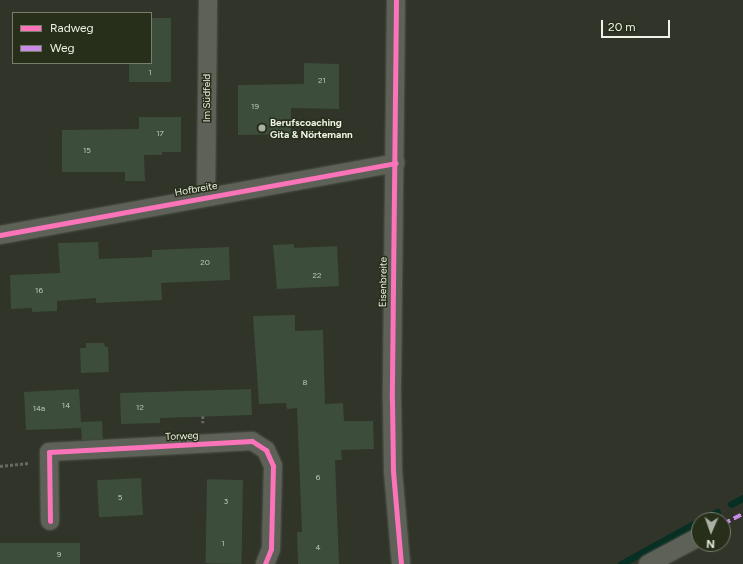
<!DOCTYPE html>
<meta charset="utf-8">
<style>
body{margin:0}
#map{position:relative;width:743px;height:564px;overflow:hidden;background:#303429;font-family:Figtree,sans-serif}
div>[style]{position:absolute}
.stream>*{height:7px;margin:-3.5px;padding:0 3.5px;transform-origin:3.5px;border-radius:3.5px;background:#072f23}
.building>*{inset:0;background:#3c4d3c;transform-origin:0 0}
.path>*{height:2.5px;margin-top:-1.25px;transform-origin:0;background:repeating-linear-gradient(90deg,#666961 0 3px,transparent 0 5px)}
.roads{filter:drop-shadow(0 0 1px #4f5348) drop-shadow(0 0 1px #4f5348)}
.street>*{height:18px;margin:-9px;padding:0 9px;transform-origin:9px;border-radius:9px;background:#5d6158}
.quiet>*{height:4px;margin-top:-2px;transform-origin:0;background:repeating-linear-gradient(90deg,#ca8be6 0 8px,transparent 0 12px)}
.cycleway>*{height:5px;margin:-2.5px;padding:0 2.5px;transform-origin:2.5px;border-radius:2.5px;background:#fb73b8}
.dots>*{width:11px;height:11px;translate:-50% -50%;box-sizing:border-box;border:2px solid #272f1a;border-radius:50%}
span{translate:-50% -50%;white-space:nowrap;text-align:center;line-height:1.15;-webkit-text-stroke:3px #272f1a;paint-order:stroke}
.number-label{font-size:8px;color:#c1cabc}
.number-label span{-webkit-text-stroke-width:0}
.street-label{font-size:10px;color:#edf3e6}
.poi-label{font-size:10px;color:#edf3e6;font-weight:700}
.left{translate:0 -50%;text-align:left}
.legend{position:absolute;left:12px;top:12px;width:140px;height:52px;box-sizing:border-box;background:#272f1a;border:1px solid #767d6c;margin:0;padding:5px 7px;list-style:none;font-size:12px;color:#edf3e6}
.legend li{display:flex;align-items:center;gap:8px;height:20px}
.legend b{width:20px;border:1px solid #767d6c}
.north{position:absolute;left:691px;top:512px;width:40px;height:40px;box-sizing:border-box;background:#272f1a;border:1px solid #767d6c;border-radius:50%;rotate:182deg;font-size:11px;font-weight:700;line-height:16px;text-align:center;color:#edf3e6}
.north::after{content:'';display:block;margin:auto;width:14px;height:18px;background:#abb0a4;clip-path:polygon(50% 0,100% 100%,50% 72%,0 100%)}
.scale{position:absolute;left:601px;top:20px;width:69px;height:18px;box-sizing:border-box;border:2px solid #edf3e6;border-top:0;padding-left:5px;font-size:12px;line-height:14px;white-space:nowrap;color:#edf3e6;-webkit-text-stroke:3px #272f1a;paint-order:stroke}
</style>
<div id="map">
<div class="stream">
<div style="left:731px;top:504px;width:13px;rotate:-27deg"></div>
<div style="left:702px;top:520px;width:17px;rotate:-28deg"></div>
<div style="left:621px;top:564px;width:89px;rotate:-28.9deg"></div>
</div>
<div class="building">
<div style="clip-path:polygon(151px 18px,171px 18px,171px 82px,129px 82px,129px 63px,151px 63px)"></div>
<div style="clip-path:polygon(304px 63px,339px 64px,339px 109px,291px 108px,291px 134px,238px 135px,238px 85px,304px 84px)"></div>
<div style="clip-path:polygon(139px 117px,181px 117px,181px 152px,162px 152px,162px 155px,144px 155px,145px 181px,125px 181px,125px 172px,62px 172px,62px 130px,139px 129px)"></div>
<div style="clip-path:polygon(98px 242px,99px 259px,152px 257px,152px 250px,229px 247px,230px 280px,161px 283px,162px 300px,96px 303px,96px 298px,57px 301px,57px 311px,32px 312px,32px 308px,11px 309px,10px 275px,60px 273px,58px 243px)"></div>
<div style="clip-path:polygon(294px 244px,294px 248px,337px 246px,339px 286px,277px 289px,273px 245px)"></div>
<div style="clip-path:polygon(295px 315px,295px 331px,323px 330px,325px 404px,343px 403px,344px 421px,373px 421px,374px 449px,341px 450px,342px 460px,335px 460px,339px 564px,298px 564px,297px 532px,302px 532px,297px 408px,287px 409px,286px 403px,259px 404px,253px 316px)"></div>
<div style="clip-path:polygon(86px 343px,104px 343px,105px 347px,108px 347px,109px 372px,81px 373px,80px 348px,86px 348px)"></div>
<div style="clip-path:polygon(79px 389px,81px 422px,102px 421px,103px 439px,82px 440px,81px 428px,26px 430px,24px 392px)"></div>
<div style="clip-path:polygon(251px 389px,252px 415px,160px 418px,160px 423px,121px 424px,120px 393px)"></div>
<div style="left:141px;top:478px;width:37px;height:44px;rotate:87deg"></div>
<div style="left:243px;top:480px;width:84px;height:36px;rotate:91deg"></div>
<div style="left:0;top:543px;width:80px;height:21px"></div>
</div>
<div class="path">
<div style="left:203px;top:416px;width:7px;rotate:90deg"></div>
<div style="left:0;top:466px;width:29px;rotate:-6deg"></div>
</div>
<div class="roads">
<div class="street">
<div style="left:396px;top:0;width:400px;rotate:90.6deg"></div>
<div style="left:392px;top:400px;width:71px;rotate:89.2deg"></div>
<div style="left:393px;top:471px;width:93px;rotate:85.1deg"></div>
<div style="left:206px;top:196px;width:196px;rotate:-89.4deg"></div>
<div style="left:0;top:235px;width:402px;rotate:-10.3deg"></div>
<div style="left:50px;top:521px;width:69px;rotate:-90.8deg"></div>
<div style="left:49px;top:452px;width:203px;rotate:-3.1deg"></div>
<div style="left:252px;top:441px;width:17px;rotate:33deg"></div>
<div style="left:266px;top:450px;width:17px;rotate:66deg"></div>
<div style="left:273px;top:466px;width:83px;rotate:91.4deg"></div>
<div style="left:271px;top:549px;width:16px;rotate:112deg"></div>
<div style="left:648px;top:564px;width:55px;rotate:-28deg"></div>
</div>
</div>
<div class="quiet">
<div style="left:723px;top:524px;width:22px;rotate:-27deg"></div>
<div style="left:697px;top:538px;width:2px;rotate:-27deg"></div>
</div>
<div class="cycleway">
<div style="left:396px;top:0;width:400px;rotate:90.6deg"></div>
<div style="left:392px;top:400px;width:71px;rotate:89.2deg"></div>
<div style="left:393px;top:471px;width:93px;rotate:85.1deg"></div>
<div style="left:0;top:235px;width:402px;rotate:-10.3deg"></div>
<div style="left:50px;top:521px;width:69px;rotate:-90.8deg"></div>
<div style="left:49px;top:452px;width:203px;rotate:-3.1deg"></div>
<div style="left:252px;top:441px;width:17px;rotate:33deg"></div>
<div style="left:266px;top:450px;width:17px;rotate:66deg"></div>
<div style="left:273px;top:466px;width:83px;rotate:91.4deg"></div>
<div style="left:271px;top:549px;width:16px;rotate:112deg"></div>
</div>
<div class="dots">
<div style="left:262px;top:128px;background:#abb0a4"></div>
</div>
<div class="number-label">
<span style="left:150px;top:73px">1</span>
<span style="left:322px;top:81px">21</span>
<span style="left:255px;top:107px">19</span>
<span style="left:160px;top:134px">17</span>
<span style="left:87px;top:151px">15</span>
<span style="left:205px;top:263px">20</span>
<span style="left:317px;top:276px">22</span>
<span style="left:39px;top:291px">16</span>
<span style="left:305px;top:383px">8</span>
<span style="left:66px;top:406px">14</span>
<span style="left:140px;top:408px">12</span>
<span style="left:39px;top:409px">14a</span>
<span style="left:318px;top:478px">6</span>
<span style="left:120px;top:498px">5</span>
<span style="left:226px;top:502px">3</span>
<span style="left:223px;top:544px">1</span>
<span style="left:318px;top:548px">4</span>
<span style="left:59px;top:555px">9</span>
</div>
<div class="street-label">
<span style="left:207px;top:98px;rotate:-90deg">Im Südfeld</span>
<span style="left:196px;top:189px;rotate:-10deg">Hofbreite</span>
<span style="left:383px;top:282px;rotate:-89deg">Eisenbreite</span>
<span style="left:182px;top:436px;rotate:-3deg">Torweg</span>
</div>
<div class="poi-label">
<span class="left" style="left:270px;top:128px">Berufscoaching<br>Gita &amp; Nörtemann</span>
</div>
<ul class="legend">
<li><b style="height:5px;background:#fb73b8"></b>Radweg</li>
<li><b style="height:5px;background:#ca8be6"></b>Weg</li>
</ul>
<div class="north">N</div>
<div class="scale">20 m</div>
</div>
